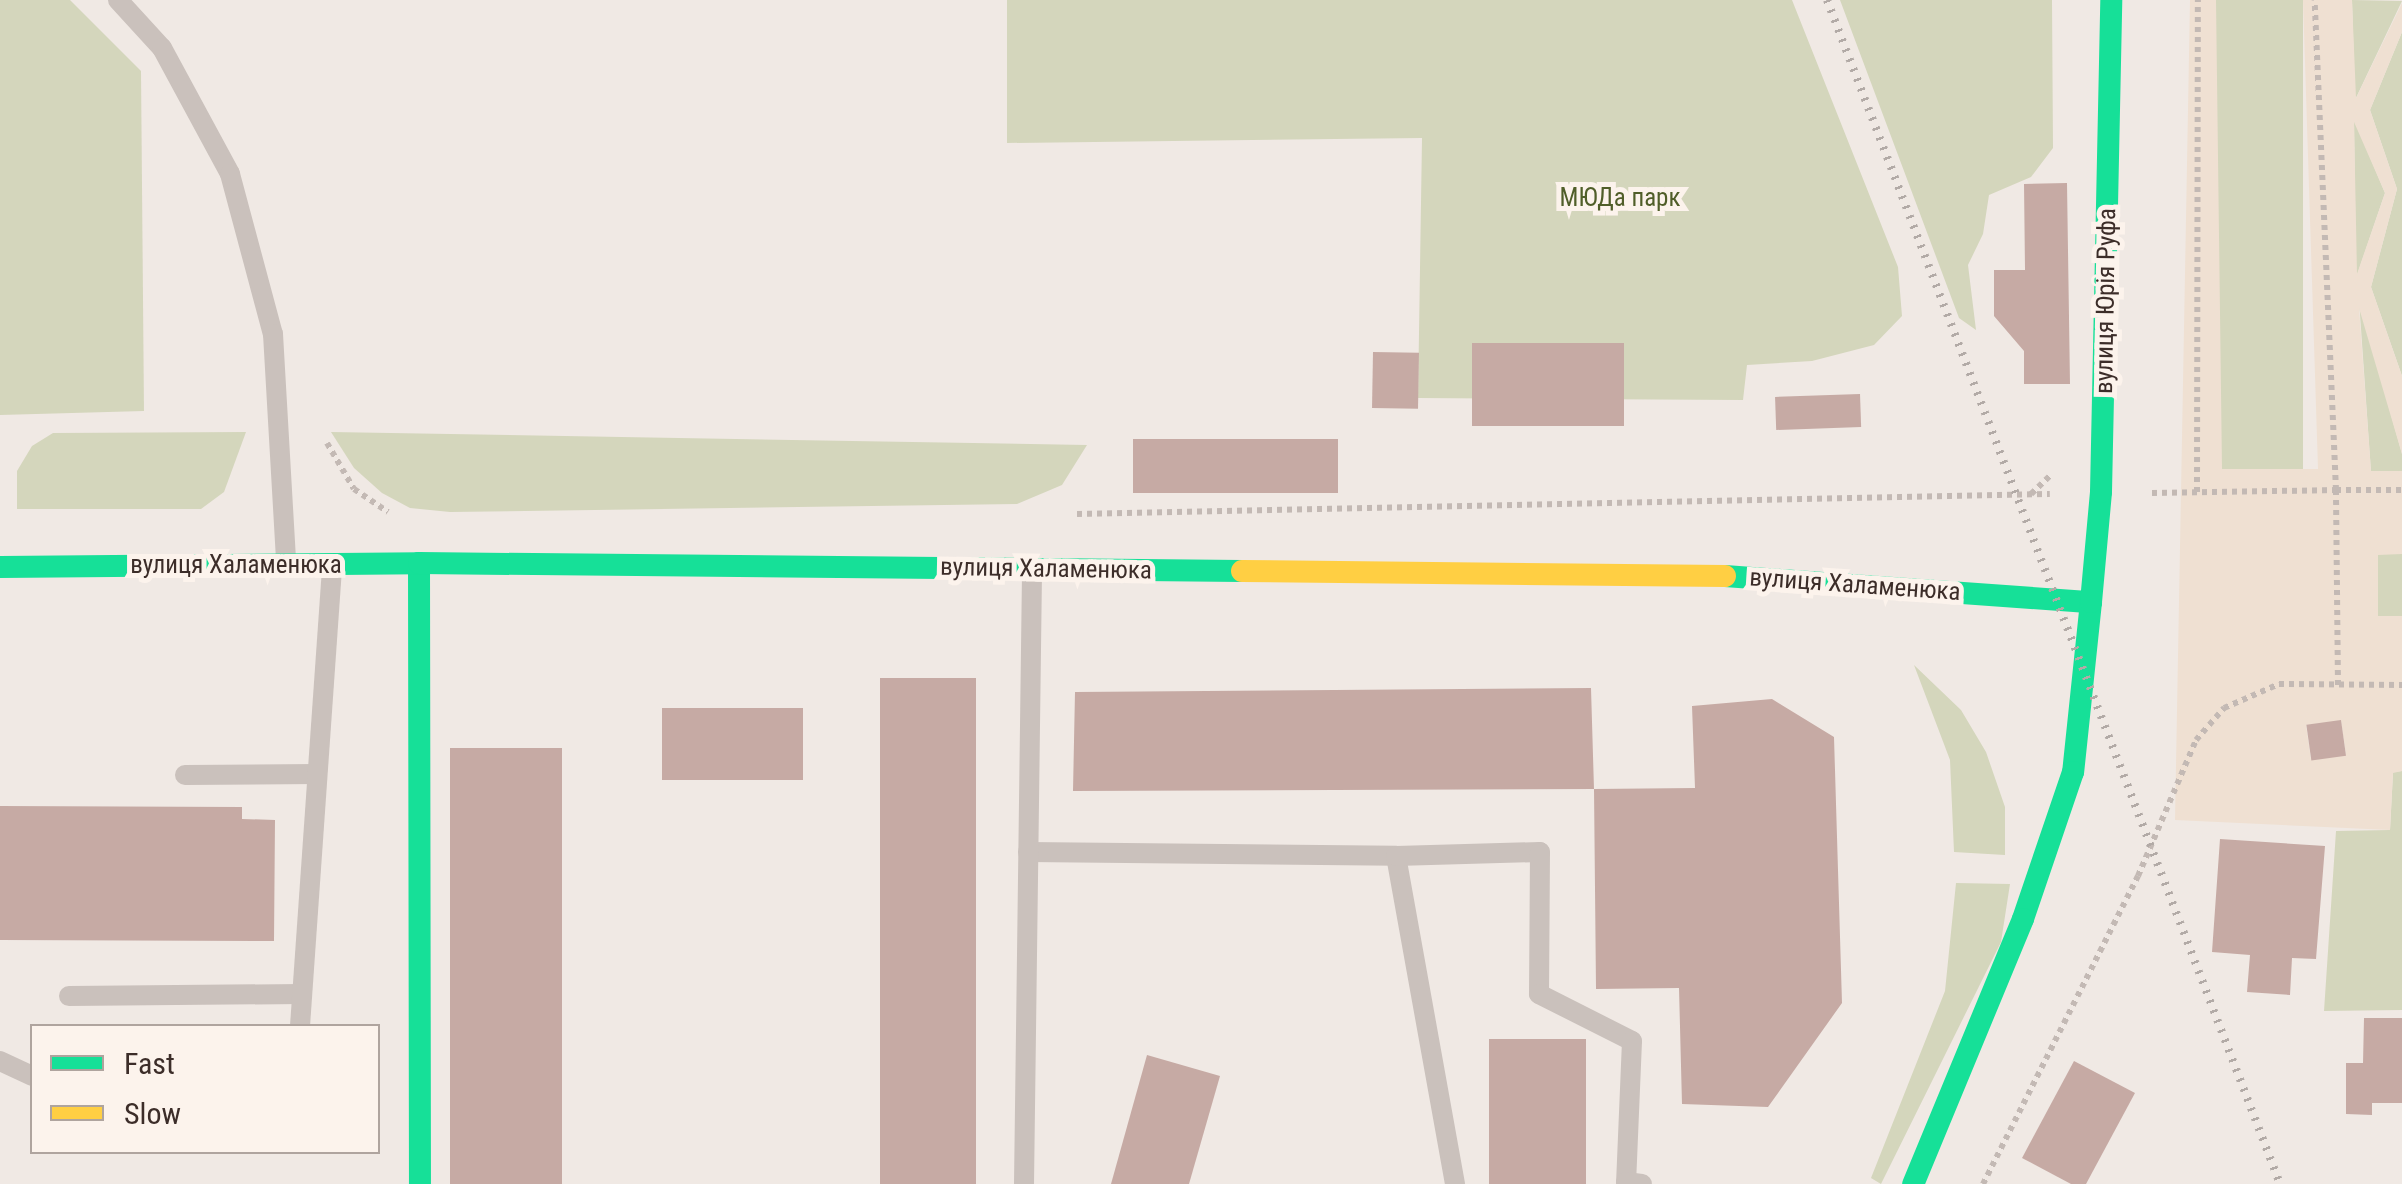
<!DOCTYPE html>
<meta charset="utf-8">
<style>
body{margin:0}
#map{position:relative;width:2402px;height:1184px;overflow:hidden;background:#f0e9e4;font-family:"Roboto Condensed",sans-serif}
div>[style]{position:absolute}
.green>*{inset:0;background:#d4d6bc;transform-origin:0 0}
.plaza>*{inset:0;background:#efe0d2}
.building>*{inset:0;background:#c6aaa4;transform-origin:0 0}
.path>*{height:6px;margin-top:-3px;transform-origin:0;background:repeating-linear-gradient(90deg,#c3b9b4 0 5px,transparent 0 10px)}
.lane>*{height:20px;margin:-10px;padding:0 10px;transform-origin:10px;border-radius:10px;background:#cac1bc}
.fast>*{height:22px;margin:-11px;padding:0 11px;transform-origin:11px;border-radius:11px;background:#16e098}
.slow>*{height:22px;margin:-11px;padding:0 11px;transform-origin:11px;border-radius:11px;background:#ffcf43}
.rail>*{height:8px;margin-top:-4px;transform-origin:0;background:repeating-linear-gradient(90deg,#b2aaa6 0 2.5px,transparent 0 10.5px)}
span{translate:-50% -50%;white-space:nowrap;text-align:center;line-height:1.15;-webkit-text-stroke:10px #fcf3ec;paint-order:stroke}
.park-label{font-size:25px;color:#505e29}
.street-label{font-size:25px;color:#3c2d29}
.legend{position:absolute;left:30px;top:1024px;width:350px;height:130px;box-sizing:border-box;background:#fcf3ec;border:2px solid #afa49e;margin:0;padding:12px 18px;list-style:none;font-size:30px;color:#3c2d29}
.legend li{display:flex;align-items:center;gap:20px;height:50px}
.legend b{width:50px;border:2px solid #afa49e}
</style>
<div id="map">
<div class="green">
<div style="clip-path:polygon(0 0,70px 0,141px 71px,144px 411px,0 415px)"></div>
<div style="clip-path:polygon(1007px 0,1792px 0,1898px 267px,1902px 316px,1874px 345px,1812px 361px,1747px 365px,1743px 400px,1418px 398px,1422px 138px,1007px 143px)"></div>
<div style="clip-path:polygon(1840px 0,2052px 0,2053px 148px,2031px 177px,1989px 195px,1983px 234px,1968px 265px,1976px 330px,1959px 318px)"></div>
<div style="left:2216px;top:0;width:87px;height:469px"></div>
<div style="clip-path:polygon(2352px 0,2402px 1px,2355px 100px)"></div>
<div style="clip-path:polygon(2402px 32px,2402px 376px,2371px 287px,2397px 189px,2370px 110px)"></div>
<div style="clip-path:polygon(2354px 119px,2385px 193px,2356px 278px)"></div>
<div style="clip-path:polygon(2359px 300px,2402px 454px,2402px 471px,2371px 472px)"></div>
<div style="clip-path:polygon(246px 432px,224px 492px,201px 509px,17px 509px,17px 471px,32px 446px,53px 433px)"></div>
<div style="clip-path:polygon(331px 432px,1087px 445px,1062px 485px,1017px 504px,450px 512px,410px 508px,382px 493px,354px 468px)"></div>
<div style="left:2378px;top:554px;width:24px;height:62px"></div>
<div style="clip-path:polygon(1914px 665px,1961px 710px,1986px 752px,2005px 807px,2005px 855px,1954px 852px,1950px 760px)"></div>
<div style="clip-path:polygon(2402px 771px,2402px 1010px,2324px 1011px,2336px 831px,2390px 830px,2393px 772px)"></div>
<div style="clip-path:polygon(1956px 883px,2010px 884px,2001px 942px,1881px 1184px,1871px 1178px,1945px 991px)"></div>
</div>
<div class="plaza">
<div style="clip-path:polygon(evenodd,2190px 0,2216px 0,2222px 469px,2318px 469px,2303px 0,2352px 0,2356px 98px,2402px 3px,2402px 32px,2370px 110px,2397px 189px,2371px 287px,2402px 376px,2402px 454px,2359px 308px,2371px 471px,2402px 471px,2402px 554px,2378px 555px,2378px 616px,2402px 616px,2402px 771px,2393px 773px,2390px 830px,2175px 820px,2190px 0,2354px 122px,2385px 193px,2357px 274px,2354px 122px,2190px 0,2341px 721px,2346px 755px,2311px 760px,2306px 725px,2341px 721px)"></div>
</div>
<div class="building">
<div style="clip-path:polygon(2067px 183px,2070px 384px,2024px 384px,2024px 351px,1994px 316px,1994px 270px,2025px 270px,2024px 184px)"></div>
<div style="left:1472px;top:343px;width:152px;height:83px"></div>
<div style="left:1373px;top:352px;width:46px;height:56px;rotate:1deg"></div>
<div style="left:1860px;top:394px;width:33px;height:85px;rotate:88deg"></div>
<div style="left:1338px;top:439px;width:54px;height:205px;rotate:90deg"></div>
<div style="left:880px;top:678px;width:96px;height:506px"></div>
<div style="clip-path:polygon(1591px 688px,1594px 789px,1695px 788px,1692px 706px,1772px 699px,1834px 737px,1842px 1003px,1768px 1107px,1682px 1104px,1679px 988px,1596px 989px,1594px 789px,1073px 791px,1075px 692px)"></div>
<div style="left:662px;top:708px;width:141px;height:72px"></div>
<div style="left:2341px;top:720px;width:36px;height:35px;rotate:82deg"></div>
<div style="left:562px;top:748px;width:436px;height:112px;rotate:90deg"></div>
<div style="clip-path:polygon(0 806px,242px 807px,242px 819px,275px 820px,274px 941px,0 940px)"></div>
<div style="clip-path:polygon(2220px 839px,2325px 846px,2316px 959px,2292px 958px,2290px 995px,2247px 992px,2250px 955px,2212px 952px)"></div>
<div style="clip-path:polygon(2364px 1018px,2402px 1018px,2402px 1103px,2372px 1103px,2372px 1115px,2346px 1114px,2346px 1063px,2363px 1063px)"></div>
<div style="left:1586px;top:1039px;width:145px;height:97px;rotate:90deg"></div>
<div style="clip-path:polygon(1147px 1055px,1220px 1076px,1189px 1184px,1111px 1184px)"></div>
<div style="clip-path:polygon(2074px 1061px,2135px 1093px,2086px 1184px,2071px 1184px,2022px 1158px)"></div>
</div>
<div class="path">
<div style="left:327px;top:443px;width:53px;rotate:59.6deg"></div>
<div style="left:354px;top:489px;width:41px;rotate:34.1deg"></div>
<div style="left:2197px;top:492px;width:492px;rotate:-89.9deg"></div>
<div style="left:2152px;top:493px;width:184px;rotate:-0.9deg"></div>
<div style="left:2336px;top:490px;width:490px;rotate:-92.5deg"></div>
<div style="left:2031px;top:494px;width:28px;rotate:-44deg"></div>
<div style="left:1077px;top:514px;width:973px;rotate:-1.18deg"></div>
<div style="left:2338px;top:685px;width:195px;rotate:-90.6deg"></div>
<div style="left:2336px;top:490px;width:66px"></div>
<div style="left:1983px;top:1184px;width:345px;rotate:-63.3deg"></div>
<div style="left:2138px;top:876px;width:148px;rotate:-66.9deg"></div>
<div style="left:2196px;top:740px;width:43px;rotate:-48.8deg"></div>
<div style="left:2224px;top:708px;width:60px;rotate:-23.6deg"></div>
<div style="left:2279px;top:684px;width:123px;rotate:0.5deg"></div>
</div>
<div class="lane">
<div style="left:118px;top:0;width:65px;rotate:47.5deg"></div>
<div style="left:162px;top:48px;width:143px;rotate:61.6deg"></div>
<div style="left:230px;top:174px;width:166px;rotate:75deg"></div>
<div style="left:273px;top:334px;width:227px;rotate:86.7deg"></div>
<div style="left:185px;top:775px;width:132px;rotate:-0.4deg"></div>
<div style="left:1028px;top:852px;width:368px;rotate:0.6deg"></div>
<div style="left:1396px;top:856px;width:333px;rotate:79.8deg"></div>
<div style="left:1396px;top:856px;width:144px;rotate:-1.6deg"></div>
<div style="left:1540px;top:852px;width:142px;rotate:90.4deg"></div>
<div style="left:1539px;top:994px;width:104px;rotate:26.8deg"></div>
<div style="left:1632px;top:1041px;width:141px;rotate:92.4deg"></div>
<div style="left:1626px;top:1182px;width:16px;rotate:7deg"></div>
<div style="left:69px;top:996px;width:233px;rotate:-0.5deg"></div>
<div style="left:300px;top:1026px;width:460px;rotate:-86deg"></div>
<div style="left:0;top:1061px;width:35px;rotate:25deg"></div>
<div style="left:1024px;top:1184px;width:613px;rotate:-89.25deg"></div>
</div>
<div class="fast">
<div style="left:419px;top:563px;width:621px;rotate:89.91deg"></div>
<div style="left:0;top:567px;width:419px;rotate:-0.5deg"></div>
<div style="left:419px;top:563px;width:823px;rotate:0.56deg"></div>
<div style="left:1725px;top:576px;width:367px;rotate:4.1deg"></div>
<div style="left:2091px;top:602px;width:171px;rotate:96deg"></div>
<div style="left:2073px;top:772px;width:155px;rotate:108.8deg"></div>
<div style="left:2023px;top:919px;width:287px;rotate:112.5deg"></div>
<div style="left:2091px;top:602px;width:110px;rotate:-84.8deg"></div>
<div style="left:2101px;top:492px;width:492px;rotate:-88.8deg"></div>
</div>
<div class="slow">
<div style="left:1242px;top:571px;width:483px;rotate:0.6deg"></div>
</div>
<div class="rail">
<div style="left:1827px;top:0;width:1268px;rotate:69.06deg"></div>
</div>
<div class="park-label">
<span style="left:1620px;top:198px">МЮДа парк</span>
</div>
<div class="street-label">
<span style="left:2106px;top:301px;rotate:-89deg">вулиця Юрія Руфа</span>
<span style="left:236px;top:565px">вулиця Халаменюка</span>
<span style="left:1046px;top:569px;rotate:1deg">вулиця Халаменюка</span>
<span style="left:1855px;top:585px;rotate:4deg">вулиця Халаменюка</span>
</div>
<ul class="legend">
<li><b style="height:12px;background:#16e098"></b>Fast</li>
<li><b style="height:12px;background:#ffcf43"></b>Slow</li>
</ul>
</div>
